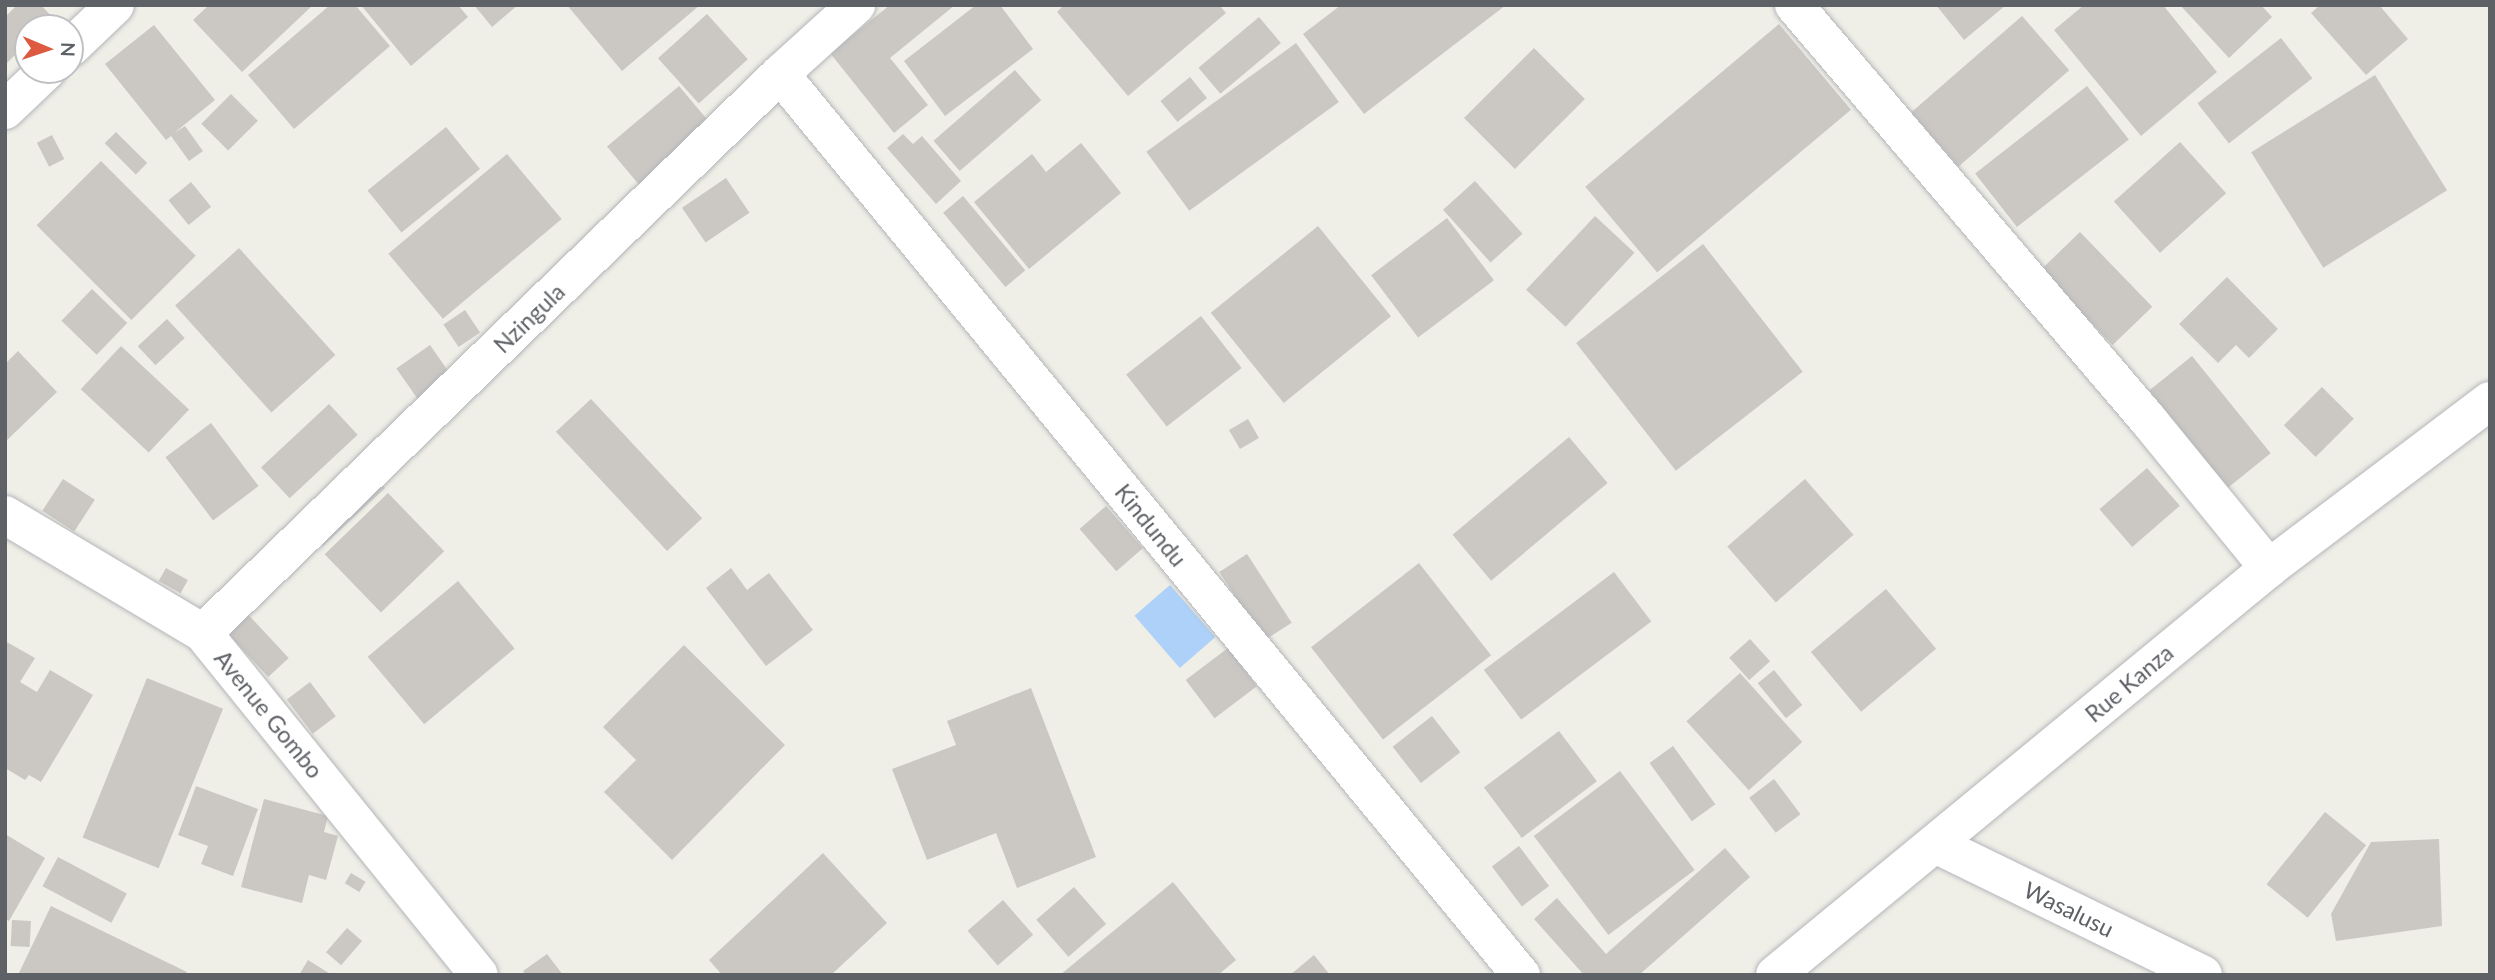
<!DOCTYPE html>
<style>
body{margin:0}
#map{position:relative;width:2495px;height:980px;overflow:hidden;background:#efeee7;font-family:Lato,sans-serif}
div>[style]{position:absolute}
.water>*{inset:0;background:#add1f9;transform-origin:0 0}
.building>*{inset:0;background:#cbc8c4;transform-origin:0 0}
.roads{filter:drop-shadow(0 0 2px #b4b6ba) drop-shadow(0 0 2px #b4b6ba)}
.street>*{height:38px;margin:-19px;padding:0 19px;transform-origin:19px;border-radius:19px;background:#fff}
span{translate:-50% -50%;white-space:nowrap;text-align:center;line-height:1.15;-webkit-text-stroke:6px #fff;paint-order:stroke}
.street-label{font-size:23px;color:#5e6166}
.frame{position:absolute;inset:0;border:7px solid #5e6166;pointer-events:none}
.north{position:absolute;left:14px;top:14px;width:70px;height:70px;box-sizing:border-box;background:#fff;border:2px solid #bfc0c2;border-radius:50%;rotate:92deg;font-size:19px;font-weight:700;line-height:28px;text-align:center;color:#5e6166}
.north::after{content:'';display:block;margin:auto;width:24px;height:32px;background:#dd593f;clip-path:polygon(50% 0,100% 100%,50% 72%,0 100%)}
</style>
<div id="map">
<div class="water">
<div style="left:1170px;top:585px;width:69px;height:47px;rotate:49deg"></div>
</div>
<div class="building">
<div style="clip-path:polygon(17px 5px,41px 5px,53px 18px,42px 28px,28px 28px,28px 42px,5px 65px,5px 17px)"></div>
<div style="clip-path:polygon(209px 5px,313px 5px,242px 72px,193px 20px)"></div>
<div style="clip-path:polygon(330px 5px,355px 5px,390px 46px,294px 129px,248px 75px)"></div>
<div style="clip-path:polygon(361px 5px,458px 5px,468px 17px,411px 66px)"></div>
<div style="clip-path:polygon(474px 5px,518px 5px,492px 27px)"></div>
<div style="clip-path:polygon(567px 5px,700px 5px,622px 71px)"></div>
<div style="clip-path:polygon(890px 5px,955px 5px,890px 58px,928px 105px,894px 133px,830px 53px)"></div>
<div style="clip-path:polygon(976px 5px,1000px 5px,1033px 49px,945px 116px,904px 61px)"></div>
<div style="clip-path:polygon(1064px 5px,1219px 5px,1226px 13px,1128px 96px,1057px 12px)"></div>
<div style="clip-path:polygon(1341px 5px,1506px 5px,1364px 114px,1303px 34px)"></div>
<div style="clip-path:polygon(1936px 5px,2006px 5px,1964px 40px)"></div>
<div style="clip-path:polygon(2084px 5px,2163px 5px,2217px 72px,2141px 136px,2054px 30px)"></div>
<div style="clip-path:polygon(2180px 5px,2261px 5px,2272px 17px,2229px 58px)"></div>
<div style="clip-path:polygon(2320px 5px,2379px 5px,2408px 39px,2366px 75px,2311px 13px)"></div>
<div style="left:707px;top:14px;width:61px;height:66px;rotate:48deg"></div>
<div style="left:2022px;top:16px;width:72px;height:147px;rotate:49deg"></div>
<div style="left:1259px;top:17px;width:34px;height:79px;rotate:50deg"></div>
<div style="left:1779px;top:24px;width:112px;height:253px;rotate:50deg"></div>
<div style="clip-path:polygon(154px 25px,215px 100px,174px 133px,185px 126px,203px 151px,189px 161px,171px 136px,166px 140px,105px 64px)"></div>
<div style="left:2281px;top:38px;width:51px;height:106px;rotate:52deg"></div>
<div style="left:1296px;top:43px;width:73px;height:185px;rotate:54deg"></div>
<div style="left:1534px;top:48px;width:72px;height:99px;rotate:45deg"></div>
<div style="left:1015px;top:70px;width:40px;height:108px;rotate:49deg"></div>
<div style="left:2375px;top:75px;width:136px;height:146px;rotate:58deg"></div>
<div style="left:1190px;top:77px;width:27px;height:38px;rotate:51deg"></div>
<div style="left:679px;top:86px;width:61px;height:94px;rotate:50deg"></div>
<div style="left:2087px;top:86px;width:68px;height:142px;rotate:52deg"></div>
<div style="left:231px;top:94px;width:38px;height:42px;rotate:45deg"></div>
<div style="left:446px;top:127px;width:54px;height:101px;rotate:51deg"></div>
<div style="left:116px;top:132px;width:44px;height:16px;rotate:45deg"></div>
<div style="clip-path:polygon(903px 134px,913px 144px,922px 136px,961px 181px,936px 204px,887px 148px)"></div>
<div style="left:52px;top:135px;width:27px;height:17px;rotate:63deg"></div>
<div style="left:2180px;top:142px;width:69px;height:89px;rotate:48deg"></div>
<div style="clip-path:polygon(1081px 143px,1121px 193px,1029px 269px,974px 202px,1032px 154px,1046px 172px)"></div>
<div style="left:507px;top:154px;width:85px;height:155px;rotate:50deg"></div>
<div style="left:101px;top:161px;width:134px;height:91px;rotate:45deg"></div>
<div style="left:726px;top:178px;width:42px;height:53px;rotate:56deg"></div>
<div style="left:1475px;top:181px;width:71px;height:43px;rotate:48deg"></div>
<div style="left:191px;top:182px;width:32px;height:29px;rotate:51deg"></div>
<div style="left:963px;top:196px;width:97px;height:26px;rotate:50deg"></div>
<div style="left:1595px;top:216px;width:54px;height:101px;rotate:43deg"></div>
<div style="left:1447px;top:218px;width:78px;height:95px;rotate:53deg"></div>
<div style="left:1318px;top:226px;width:116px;height:138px;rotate:51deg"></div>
<div style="left:2080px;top:232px;width:104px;height:55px;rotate:46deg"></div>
<div style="left:1703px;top:244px;width:162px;height:161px;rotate:52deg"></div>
<div style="left:239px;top:248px;width:144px;height:86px;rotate:48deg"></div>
<div style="clip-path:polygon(2227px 277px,2278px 329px,2249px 358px,2236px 345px,2218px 363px,2179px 324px)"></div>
<div style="left:92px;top:289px;width:49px;height:44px;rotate:44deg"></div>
<div style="left:465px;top:310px;width:27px;height:26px;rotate:56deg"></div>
<div style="left:1201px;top:316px;width:66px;height:95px;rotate:52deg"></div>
<div style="left:167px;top:319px;width:26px;height:40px;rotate:47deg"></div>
<div style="left:430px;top:345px;width:39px;height:41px;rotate:55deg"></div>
<div style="left:121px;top:346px;width:93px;height:59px;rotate:43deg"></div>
<div style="clip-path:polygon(18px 351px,57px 392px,5px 442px,5px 364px)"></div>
<div style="left:2192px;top:356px;width:125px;height:55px;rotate:51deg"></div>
<div style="left:2322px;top:387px;width:45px;height:54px;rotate:45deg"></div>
<div style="left:591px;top:399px;width:163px;height:48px;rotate:47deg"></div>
<div style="left:329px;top:404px;width:42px;height:93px;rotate:47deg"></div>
<div style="left:1248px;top:419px;width:22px;height:22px;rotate:60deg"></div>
<div style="left:211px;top:423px;width:79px;height:57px;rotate:53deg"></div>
<div style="left:1569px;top:437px;width:60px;height:152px;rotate:50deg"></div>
<div style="left:2147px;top:468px;width:50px;height:63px;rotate:49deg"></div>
<div style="left:63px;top:479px;width:38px;height:38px;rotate:33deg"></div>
<div style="clip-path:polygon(377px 479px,385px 488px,323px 546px,314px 535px)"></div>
<div style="left:1805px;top:479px;width:74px;height:103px;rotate:49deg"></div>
<div style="left:388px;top:493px;width:81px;height:88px;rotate:46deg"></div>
<div style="left:1106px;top:506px;width:56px;height:35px;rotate:49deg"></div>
<div style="left:1247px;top:554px;width:82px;height:33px;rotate:57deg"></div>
<div style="left:1419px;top:563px;width:117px;height:137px;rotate:52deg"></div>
<div style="left:166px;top:568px;width:25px;height:15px;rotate:29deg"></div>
<div style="clip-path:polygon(731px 568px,747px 590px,769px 573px,813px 630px,766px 666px,706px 588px)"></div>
<div style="left:1614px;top:572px;width:62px;height:163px;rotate:53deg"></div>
<div style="left:458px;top:581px;width:88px;height:118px;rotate:50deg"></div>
<div style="left:1886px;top:589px;width:78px;height:98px;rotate:50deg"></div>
<div style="left:243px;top:609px;width:67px;height:28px;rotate:47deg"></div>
<div style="left:1750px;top:639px;width:30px;height:28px;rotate:48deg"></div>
<div style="clip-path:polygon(5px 641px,35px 658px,20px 682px,37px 692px,50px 670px,93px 695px,41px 782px,29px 775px,25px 780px,5px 768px)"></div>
<div style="clip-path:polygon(684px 645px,785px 745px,672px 860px,604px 792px,636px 760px,603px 727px)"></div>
<div style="left:1228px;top:648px;width:48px;height:53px;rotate:53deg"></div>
<div style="left:1774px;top:670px;width:45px;height:21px;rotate:51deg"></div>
<div style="left:1740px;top:673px;width:93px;height:72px;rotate:48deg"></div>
<div style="left:147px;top:678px;width:82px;height:172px;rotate:22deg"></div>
<div style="left:310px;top:682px;width:43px;height:29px;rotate:53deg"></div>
<div style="clip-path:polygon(1031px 688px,1096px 857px,1017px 888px,996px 833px,927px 860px,892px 769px,956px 745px,947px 721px)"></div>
<div style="left:1432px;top:716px;width:46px;height:50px;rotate:52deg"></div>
<div style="left:1559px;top:731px;width:63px;height:94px;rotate:53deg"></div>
<div style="left:1673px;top:746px;width:72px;height:29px;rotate:54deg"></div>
<div style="left:1620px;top:771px;width:124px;height:108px;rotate:53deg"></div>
<div style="left:1774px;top:779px;width:44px;height:31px;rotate:53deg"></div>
<div style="clip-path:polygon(196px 786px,258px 809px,233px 876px,201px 864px,208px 846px,178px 835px)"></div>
<div style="clip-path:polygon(264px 799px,328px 816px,324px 832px,338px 836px,326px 880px,309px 875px,302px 903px,241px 887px)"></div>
<div style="left:2325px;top:812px;width:53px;height:93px;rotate:39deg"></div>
<div style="clip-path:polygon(5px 834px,45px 858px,9px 921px,5px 919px)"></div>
<div style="clip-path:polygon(2439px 839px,2442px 926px,2336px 941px,2331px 914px,2371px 842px)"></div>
<div style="left:1519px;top:846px;width:50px;height:34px;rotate:53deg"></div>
<div style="clip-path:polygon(1725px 848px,1750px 877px,1639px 975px,1584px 975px,1534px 919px,1557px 898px,1606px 954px)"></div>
<div style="clip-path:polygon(823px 853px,887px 923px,831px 975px,722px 975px,709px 960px)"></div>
<div style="left:58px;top:857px;width:78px;height:33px;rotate:28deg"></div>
<div style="left:351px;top:873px;width:17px;height:12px;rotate:31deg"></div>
<div style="clip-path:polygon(1173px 882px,1236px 960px,1218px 975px,1060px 975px)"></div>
<div style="left:1074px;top:887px;width:49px;height:50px;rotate:49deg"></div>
<div style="left:1003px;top:900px;width:46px;height:47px;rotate:49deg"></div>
<div style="clip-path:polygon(51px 906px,187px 972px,185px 975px,18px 975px)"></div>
<div style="left:12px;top:920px;width:19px;height:26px;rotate:3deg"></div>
<div style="left:347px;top:928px;width:20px;height:32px;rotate:41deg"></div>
<div style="clip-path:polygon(547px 954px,563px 975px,526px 975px,523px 971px)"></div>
<div style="clip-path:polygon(1314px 955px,1330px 975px,1290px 975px)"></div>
<div style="clip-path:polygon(308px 960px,332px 975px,299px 975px)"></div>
</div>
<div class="roads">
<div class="street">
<div style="left:1794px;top:5px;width:547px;rotate:49.52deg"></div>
<div style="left:2149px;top:421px;width:190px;rotate:50.8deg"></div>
<div style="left:70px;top:48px;width:62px;rotate:-43.7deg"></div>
<div style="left:780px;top:74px;width:1167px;rotate:50.57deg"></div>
<div style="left:5px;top:110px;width:58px;rotate:-43.6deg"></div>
<div style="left:5px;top:515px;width:230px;rotate:30.8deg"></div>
<div style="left:203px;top:633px;width:439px;rotate:51.1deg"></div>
<div style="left:203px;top:633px;width:803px;rotate:-44.09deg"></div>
<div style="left:780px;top:74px;width:103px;rotate:-42.2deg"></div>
<div style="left:1935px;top:844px;width:298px;rotate:26deg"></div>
<div style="left:1775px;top:975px;width:640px;rotate:-39.48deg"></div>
<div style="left:2269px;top:568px;width:277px;rotate:-37.1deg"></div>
</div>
</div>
<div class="street-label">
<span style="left:529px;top:318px;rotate:-44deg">Nzingula</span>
<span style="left:1151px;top:525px;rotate:51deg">Kindundu</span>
<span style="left:2129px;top:683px;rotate:-40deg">Rue Kanza</span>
<span style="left:269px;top:714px;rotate:51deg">Avenue Gombo</span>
<span style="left:2069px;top:909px;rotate:26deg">Wasalusu</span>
</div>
<div class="frame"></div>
<div class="north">N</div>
</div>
